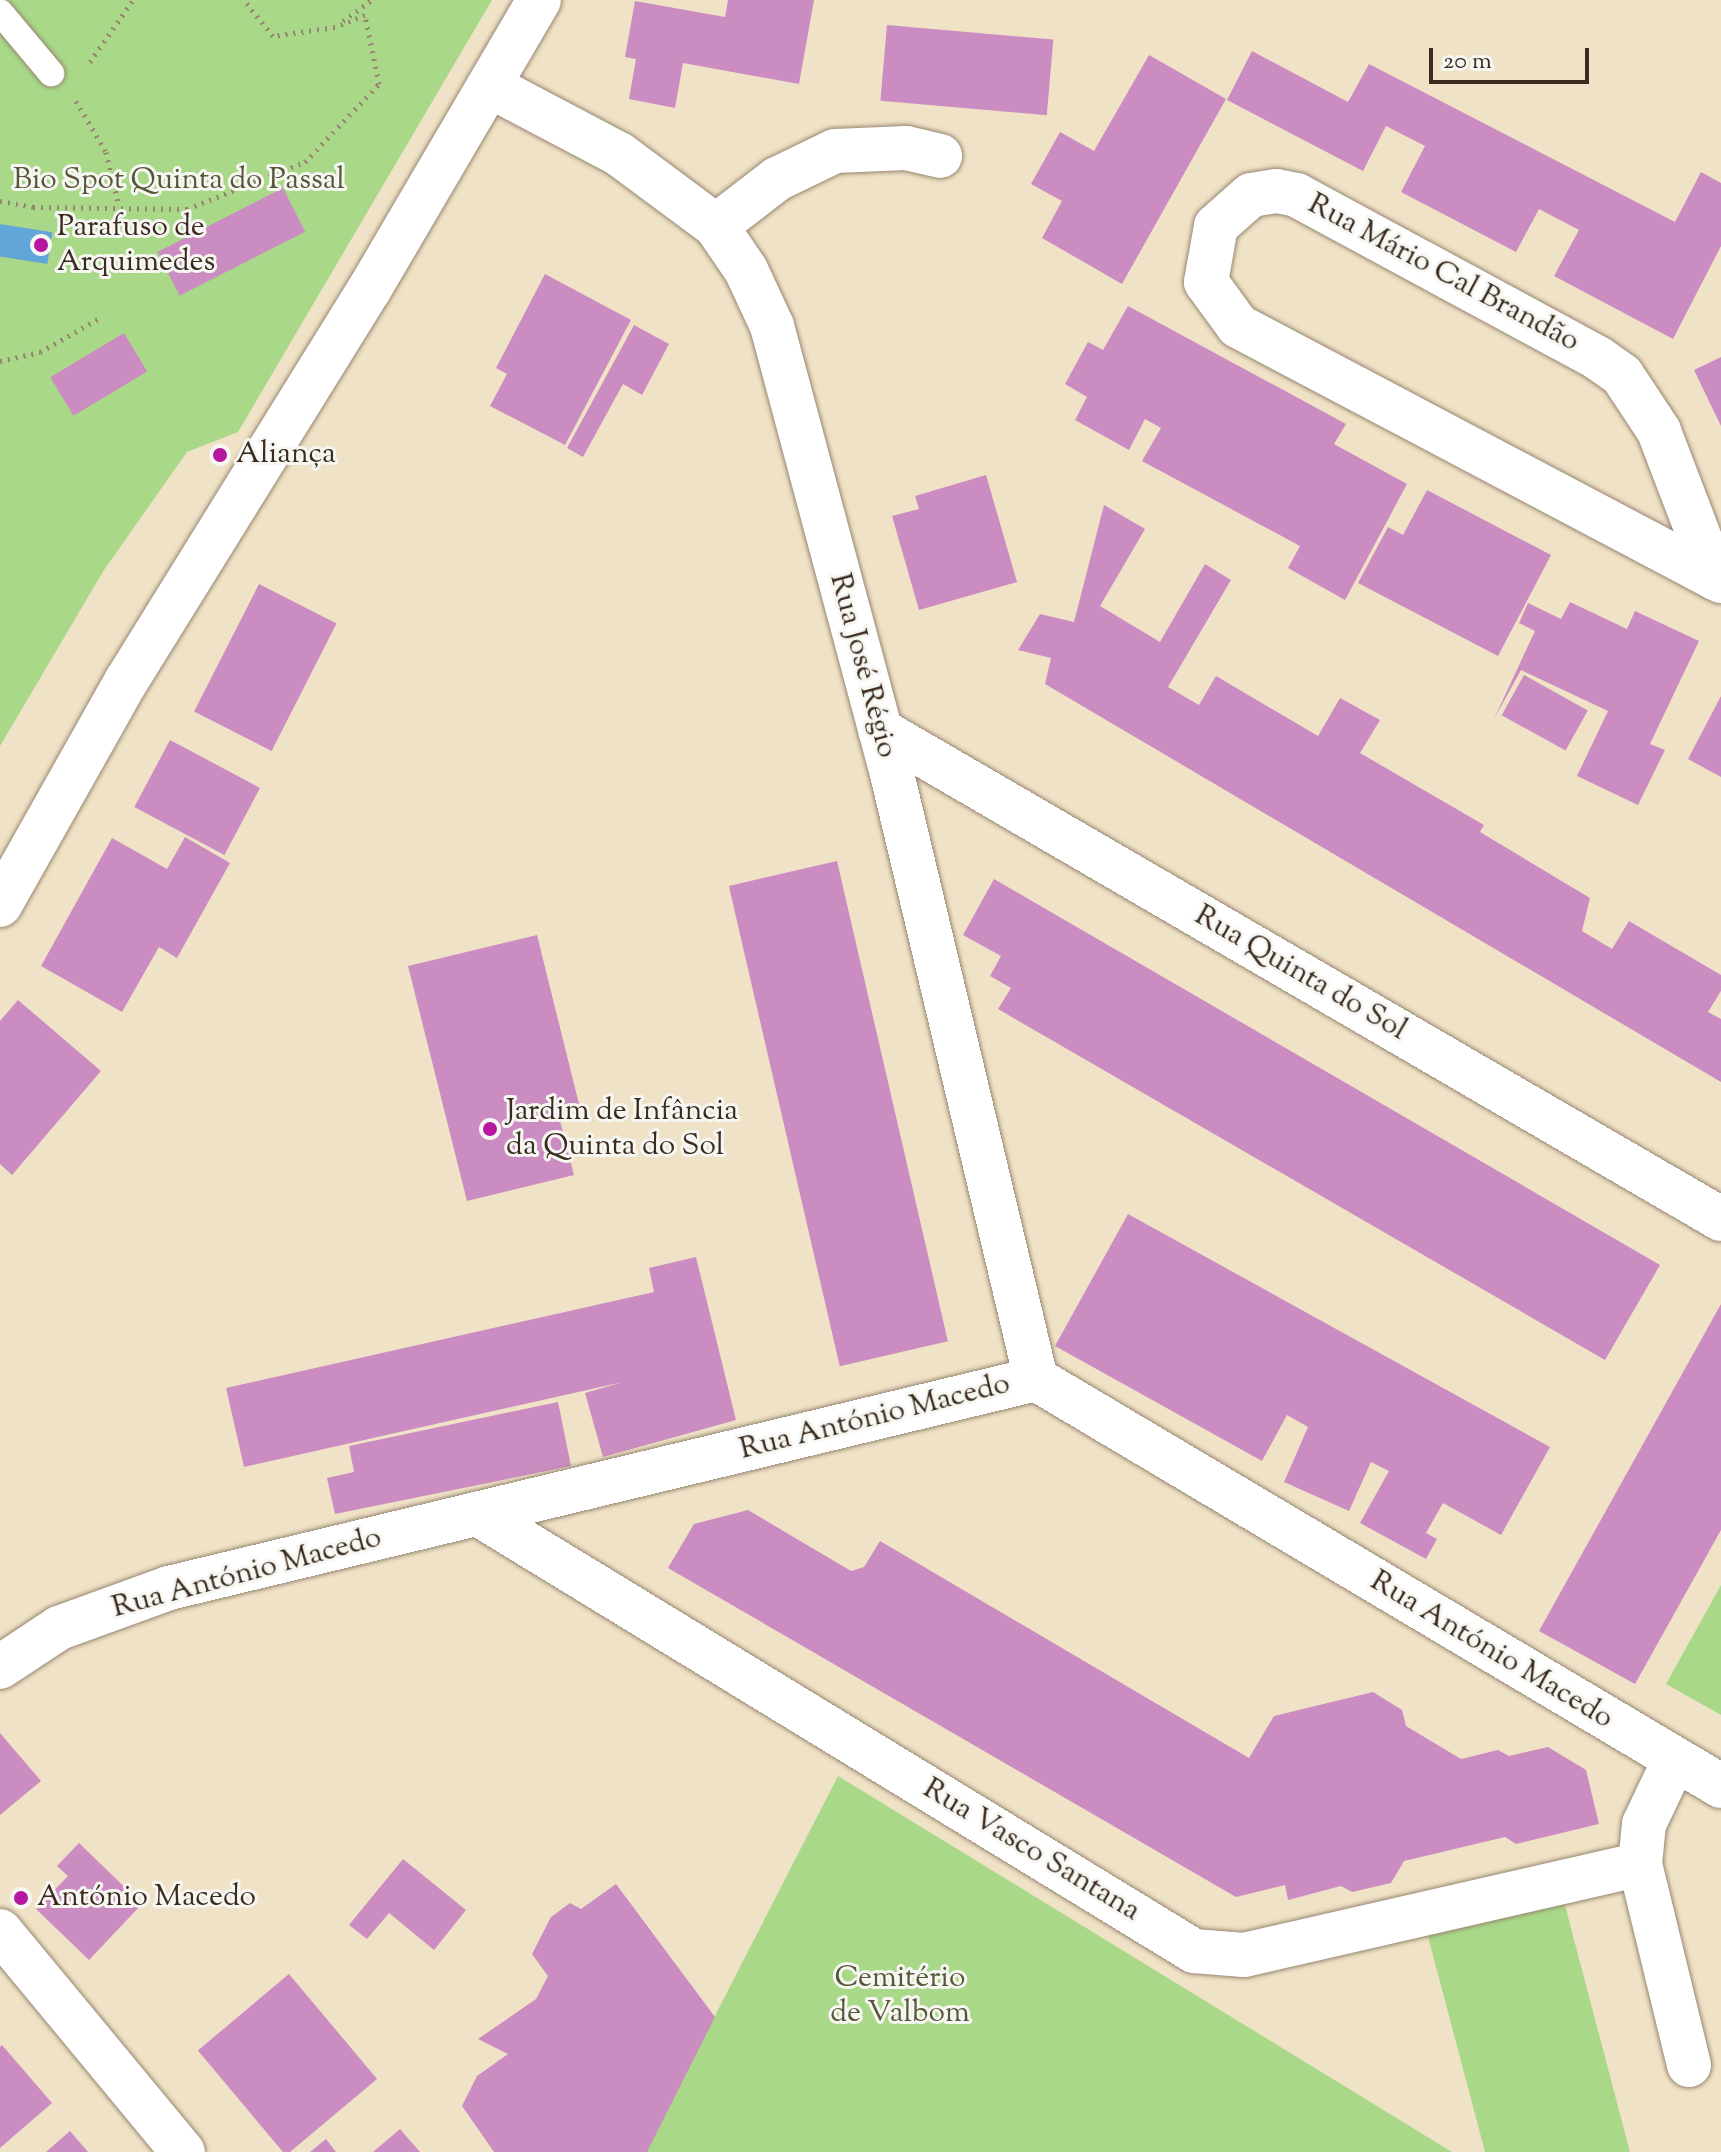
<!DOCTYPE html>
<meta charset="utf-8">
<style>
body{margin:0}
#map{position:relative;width:1721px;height:2152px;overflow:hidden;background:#f0e2c6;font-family:"Sorts Mill Goudy",serif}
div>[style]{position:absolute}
.green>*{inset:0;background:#a9d988}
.water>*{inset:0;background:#61a6d6;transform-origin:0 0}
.building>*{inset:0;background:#cb8dc1;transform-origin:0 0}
.path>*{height:5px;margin-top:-2.5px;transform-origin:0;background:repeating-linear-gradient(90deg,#968672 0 2px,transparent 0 8px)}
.roads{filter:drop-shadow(0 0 2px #968672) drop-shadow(0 0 2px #968672)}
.lane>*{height:26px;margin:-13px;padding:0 13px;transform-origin:13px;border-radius:13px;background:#fff}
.street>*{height:44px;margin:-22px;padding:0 22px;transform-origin:22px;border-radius:22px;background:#fff}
.secondary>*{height:44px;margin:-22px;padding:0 22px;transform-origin:22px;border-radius:22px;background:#fff}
.dots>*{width:22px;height:22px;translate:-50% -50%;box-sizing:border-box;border:4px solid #f6f6f2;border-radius:50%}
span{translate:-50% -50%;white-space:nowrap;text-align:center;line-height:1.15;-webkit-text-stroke:6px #f6f6f2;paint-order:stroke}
.park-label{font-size:30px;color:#565638}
.poi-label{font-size:30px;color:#3b2a1e}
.left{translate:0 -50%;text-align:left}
.street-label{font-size:30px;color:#3b2a1e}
.scale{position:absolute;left:1429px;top:48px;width:160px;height:36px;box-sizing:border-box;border:4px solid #3b2a1e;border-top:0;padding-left:10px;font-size:24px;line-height:28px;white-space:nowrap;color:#3b2a1e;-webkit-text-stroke:6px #f6f6f2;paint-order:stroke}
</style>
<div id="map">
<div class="green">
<div style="clip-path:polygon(0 0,492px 0,238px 432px,187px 452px,104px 570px,0 746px)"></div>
<div style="clip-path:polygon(1721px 1585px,1721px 1715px,1666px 1684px)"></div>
<div style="clip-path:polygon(838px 1776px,1452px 2152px,645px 2152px)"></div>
<div style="clip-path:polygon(1562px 1894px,1630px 2152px,1485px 2152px,1426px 1929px)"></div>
</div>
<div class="water">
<div style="left:0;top:224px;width:53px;height:32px;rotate:9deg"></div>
</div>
<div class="building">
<div style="clip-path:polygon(728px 0,814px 0,799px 84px,683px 63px,675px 108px,629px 99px,636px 59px,625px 57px,635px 1px,725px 17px)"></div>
<div style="left:887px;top:25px;width:167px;height:76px;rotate:5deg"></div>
<div style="clip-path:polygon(1252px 51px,1348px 102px,1369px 64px,1675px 222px,1701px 172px,1721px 183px,1721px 246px,1673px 339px,1554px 276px,1579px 230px,1539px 209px,1516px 252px,1401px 192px,1425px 146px,1386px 126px,1363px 171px,1227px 100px)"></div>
<div style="clip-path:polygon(1149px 55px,1226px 99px,1122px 284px,1042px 238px,1062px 201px,1031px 184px,1060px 132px,1094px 151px)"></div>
<div style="left:283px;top:188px;width:49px;height:141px;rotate:63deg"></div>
<div style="clip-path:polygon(545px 274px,631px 320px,565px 445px,490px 406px,507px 374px,496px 368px)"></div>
<div style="clip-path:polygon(1128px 306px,1346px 424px,1334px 444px,1407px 484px,1345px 600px,1288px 568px,1300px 546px,1142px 461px,1161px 428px,1145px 419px,1129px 450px,1075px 420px,1087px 397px,1065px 384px,1088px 342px,1103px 350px)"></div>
<div style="clip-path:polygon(634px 325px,669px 344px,642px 395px,623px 384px,583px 457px,567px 448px)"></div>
<div style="left:124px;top:333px;width:45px;height:86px;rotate:59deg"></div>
<div style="clip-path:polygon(1721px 357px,1721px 426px,1694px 370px)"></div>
<div style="clip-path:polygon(986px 475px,1017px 582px,919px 610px,892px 516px,919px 509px,915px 496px)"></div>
<div style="clip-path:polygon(1427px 490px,1551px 555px,1498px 656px,1358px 583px,1388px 527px,1403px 535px)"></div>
<div style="clip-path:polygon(1104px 505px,1145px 529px,1100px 606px,1160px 642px,1205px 564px,1231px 580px,1168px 687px,1199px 705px,1216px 676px,1318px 736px,1340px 698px,1380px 720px,1360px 753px,1484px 825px,1480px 832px,1590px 898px,1582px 931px,1612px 949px,1629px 921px,1721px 975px,1721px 991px,1708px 1012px,1721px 1019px,1721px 1082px,1045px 684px,1051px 658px,1018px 650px,1040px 614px,1074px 622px)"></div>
<div style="left:259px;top:584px;width:87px;height:143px;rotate:27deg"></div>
<div style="clip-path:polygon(1570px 602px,1627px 629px,1635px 611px,1699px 641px,1650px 744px,1665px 750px,1638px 805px,1577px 776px,1608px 711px,1521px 670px,1494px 719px,1535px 631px,1519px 623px,1528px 603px,1561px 619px)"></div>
<div style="left:1524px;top:675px;width:73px;height:46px;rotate:29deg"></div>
<div style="clip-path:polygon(1721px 696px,1721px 777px,1688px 759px)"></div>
<div style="left:170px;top:740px;width:102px;height:76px;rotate:28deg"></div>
<div style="clip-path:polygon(185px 837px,230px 863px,177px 958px,159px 947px,122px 1012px,41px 966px,112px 838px,167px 869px)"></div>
<div style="left:837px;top:861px;width:493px;height:111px;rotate:77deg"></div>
<div style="clip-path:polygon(994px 879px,1660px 1265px,1605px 1360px,998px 1009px,1011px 988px,990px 976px,1001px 956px,963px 935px)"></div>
<div style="clip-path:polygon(537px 935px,581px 1112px,559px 1117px,574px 1175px,467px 1201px,408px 966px)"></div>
<div style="clip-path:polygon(18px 1000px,101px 1071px,12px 1175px,0 1164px,0 1021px)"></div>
<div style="clip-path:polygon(1128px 1214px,1550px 1447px,1501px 1535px,1443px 1503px,1426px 1533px,1437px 1539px,1426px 1559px,1360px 1523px,1389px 1471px,1371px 1462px,1349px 1511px,1284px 1482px,1308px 1427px,1287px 1415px,1262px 1461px,1055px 1346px)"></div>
<div style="clip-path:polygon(696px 1257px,736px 1420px,603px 1457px,585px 1393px,623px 1382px,244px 1467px,226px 1388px,654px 1292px,649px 1268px)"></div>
<div style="clip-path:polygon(1721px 1304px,1721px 1530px,1635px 1684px,1539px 1631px)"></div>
<div style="clip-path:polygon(558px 1402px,571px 1466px,335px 1514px,327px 1478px,354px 1472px,349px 1446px)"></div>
<div style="clip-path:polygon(748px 1510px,851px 1571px,864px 1567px,880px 1541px,1249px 1758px,1274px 1716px,1373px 1692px,1402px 1710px,1406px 1726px,1461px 1759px,1498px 1750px,1509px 1756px,1548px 1747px,1586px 1770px,1599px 1824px,1516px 1844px,1505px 1837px,1404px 1861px,1391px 1883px,1352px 1892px,1341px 1886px,1288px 1900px,1285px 1885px,1236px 1897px,668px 1568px,694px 1524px)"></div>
<div style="clip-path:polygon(0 1733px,41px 1781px,0 1815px)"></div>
<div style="clip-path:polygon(79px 1843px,142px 1904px,89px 1960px,36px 1909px,68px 1876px,57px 1866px)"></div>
<div style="clip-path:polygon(403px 1859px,466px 1910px,434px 1950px,389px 1913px,367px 1939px,349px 1925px)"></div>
<div style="clip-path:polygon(616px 1884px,715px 2017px,647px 2152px,494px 2152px,462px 2106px,477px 2076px,508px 2054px,478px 2039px,536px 1999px,548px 1976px,532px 1954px,551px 1917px,570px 1903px,581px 1909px)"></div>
<div style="left:289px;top:1974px;width:137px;height:119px;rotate:50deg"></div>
<div style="clip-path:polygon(2px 2045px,52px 2103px,0 2148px,0 2047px)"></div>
<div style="clip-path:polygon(400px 2129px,420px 2152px,373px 2152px)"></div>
<div style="clip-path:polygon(70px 2131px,88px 2152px,46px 2152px)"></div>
<div style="clip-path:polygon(326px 2139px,336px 2152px,310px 2152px)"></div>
</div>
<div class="path">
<div style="left:343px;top:21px;width:36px;rotate:-36deg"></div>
<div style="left:90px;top:62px;width:75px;rotate:-55.3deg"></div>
<div style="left:76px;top:101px;width:59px;rotate:59.5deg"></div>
<div style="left:106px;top:152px;width:56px;rotate:76.5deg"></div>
<div style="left:0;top:201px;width:34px;rotate:10deg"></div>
<div style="left:33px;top:207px;width:154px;rotate:0.7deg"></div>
<div style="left:187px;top:209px;width:127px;rotate:-21.7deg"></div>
<div style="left:305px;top:162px;width:108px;rotate:-46.5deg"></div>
<div style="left:379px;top:84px;width:70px;rotate:-101.5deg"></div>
<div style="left:365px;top:15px;width:32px;rotate:158deg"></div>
<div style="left:335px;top:27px;width:63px;rotate:171.7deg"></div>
<div style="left:273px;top:36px;width:46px;rotate:-128.9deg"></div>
<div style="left:0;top:361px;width:41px;rotate:-12.7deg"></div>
<div style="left:40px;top:352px;width:69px;rotate:-29.5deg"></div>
</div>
<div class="roads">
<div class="lane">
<div style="left:0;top:12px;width:80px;rotate:50.1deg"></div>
</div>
<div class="street">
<div style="left:490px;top:86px;width:146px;rotate:27.8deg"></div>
<div style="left:619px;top:154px;width:121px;rotate:36.6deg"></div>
<div style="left:716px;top:226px;width:53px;rotate:55.7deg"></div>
<div style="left:746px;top:270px;width:62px;rotate:65.1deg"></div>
<div style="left:772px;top:326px;width:468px;rotate:75deg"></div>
<div style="left:893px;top:778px;width:618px;rotate:76.62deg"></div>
<div style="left:716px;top:226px;width:77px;rotate:-37.6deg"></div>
<div style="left:777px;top:179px;width:64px;rotate:-25.8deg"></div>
<div style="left:835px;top:151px;width:71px;rotate:-2.4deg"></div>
<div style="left:906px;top:148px;width:35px;rotate:13deg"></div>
<div style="left:1715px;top:578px;width:157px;rotate:-110.9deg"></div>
<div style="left:1659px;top:431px;width:67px;rotate:-123.5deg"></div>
<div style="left:1622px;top:375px;width:29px;rotate:-145deg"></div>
<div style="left:1598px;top:358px;width:342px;rotate:-151.6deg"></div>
<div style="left:1297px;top:195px;width:21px;rotate:-169deg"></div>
<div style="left:1276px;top:191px;width:25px;rotate:171deg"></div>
<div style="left:1251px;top:195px;width:47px;rotate:138.5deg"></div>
<div style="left:1216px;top:226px;width:57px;rotate:100.1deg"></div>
<div style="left:1206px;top:282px;width:54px;rotate:54deg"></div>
<div style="left:1238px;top:326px;width:539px;rotate:27.85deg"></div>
<div style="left:1715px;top:578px;width:7px;rotate:27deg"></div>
<div style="left:880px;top:730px;width:973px;rotate:30.18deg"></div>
<div style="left:478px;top:1514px;width:839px;rotate:31.4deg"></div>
<div style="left:1194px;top:1951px;width:50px;rotate:4.6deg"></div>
<div style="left:1244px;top:1955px;width:406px;rotate:-12.9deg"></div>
<div style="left:0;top:1667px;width:71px;rotate:-33.5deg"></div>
<div style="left:59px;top:1628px;width:117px;rotate:-20deg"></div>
<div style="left:169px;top:1588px;width:892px;rotate:-13.55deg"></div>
<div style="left:1036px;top:1379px;width:797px;rotate:30.72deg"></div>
<div style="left:1675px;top:1759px;width:72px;rotate:115.5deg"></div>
<div style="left:1644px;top:1824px;width:40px;rotate:95.7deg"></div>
<div style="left:1640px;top:1864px;width:207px;rotate:76.3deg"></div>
</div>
<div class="secondary">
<div style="left:0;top:905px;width:258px;rotate:-60.6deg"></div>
<div style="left:127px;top:680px;width:459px;rotate:-58.2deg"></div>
<div style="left:369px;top:290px;width:336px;rotate:-59.6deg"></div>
<div style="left:0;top:1931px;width:287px;rotate:50.4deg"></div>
</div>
</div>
<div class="dots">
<div style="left:41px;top:245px;background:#b5179e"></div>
<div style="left:220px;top:455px;background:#b5179e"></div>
<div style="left:490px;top:1129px;background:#b5179e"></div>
<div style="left:21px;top:1898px;background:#b5179e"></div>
</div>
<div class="park-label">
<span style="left:179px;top:181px">Bio Spot Quinta do Passal</span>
<span style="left:900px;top:1996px">Cemitério<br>de Valbom</span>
</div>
<div class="poi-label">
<span class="left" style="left:57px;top:245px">Parafuso de<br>Arquimedes</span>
<span class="left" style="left:236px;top:455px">Aliança</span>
<span class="left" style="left:506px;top:1129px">Jardim de Infância<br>da Quinta do Sol</span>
<span class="left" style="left:37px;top:1898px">António Macedo</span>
</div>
<div class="street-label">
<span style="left:1443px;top:274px;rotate:28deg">Rua Mário Cal Brandão</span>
<span style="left:862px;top:666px;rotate:75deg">Rua José Régio</span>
<span style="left:1300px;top:974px;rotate:30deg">Rua Quinta do Sol</span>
<span style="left:875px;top:1418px;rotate:-14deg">Rua António Macedo</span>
<span style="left:247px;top:1574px;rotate:-15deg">Rua António Macedo</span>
<span style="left:1491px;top:1651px;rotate:31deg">Rua António Macedo</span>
<span style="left:1031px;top:1851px;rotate:31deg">Rua Vasco Santana</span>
</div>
<div class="scale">20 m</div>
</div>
